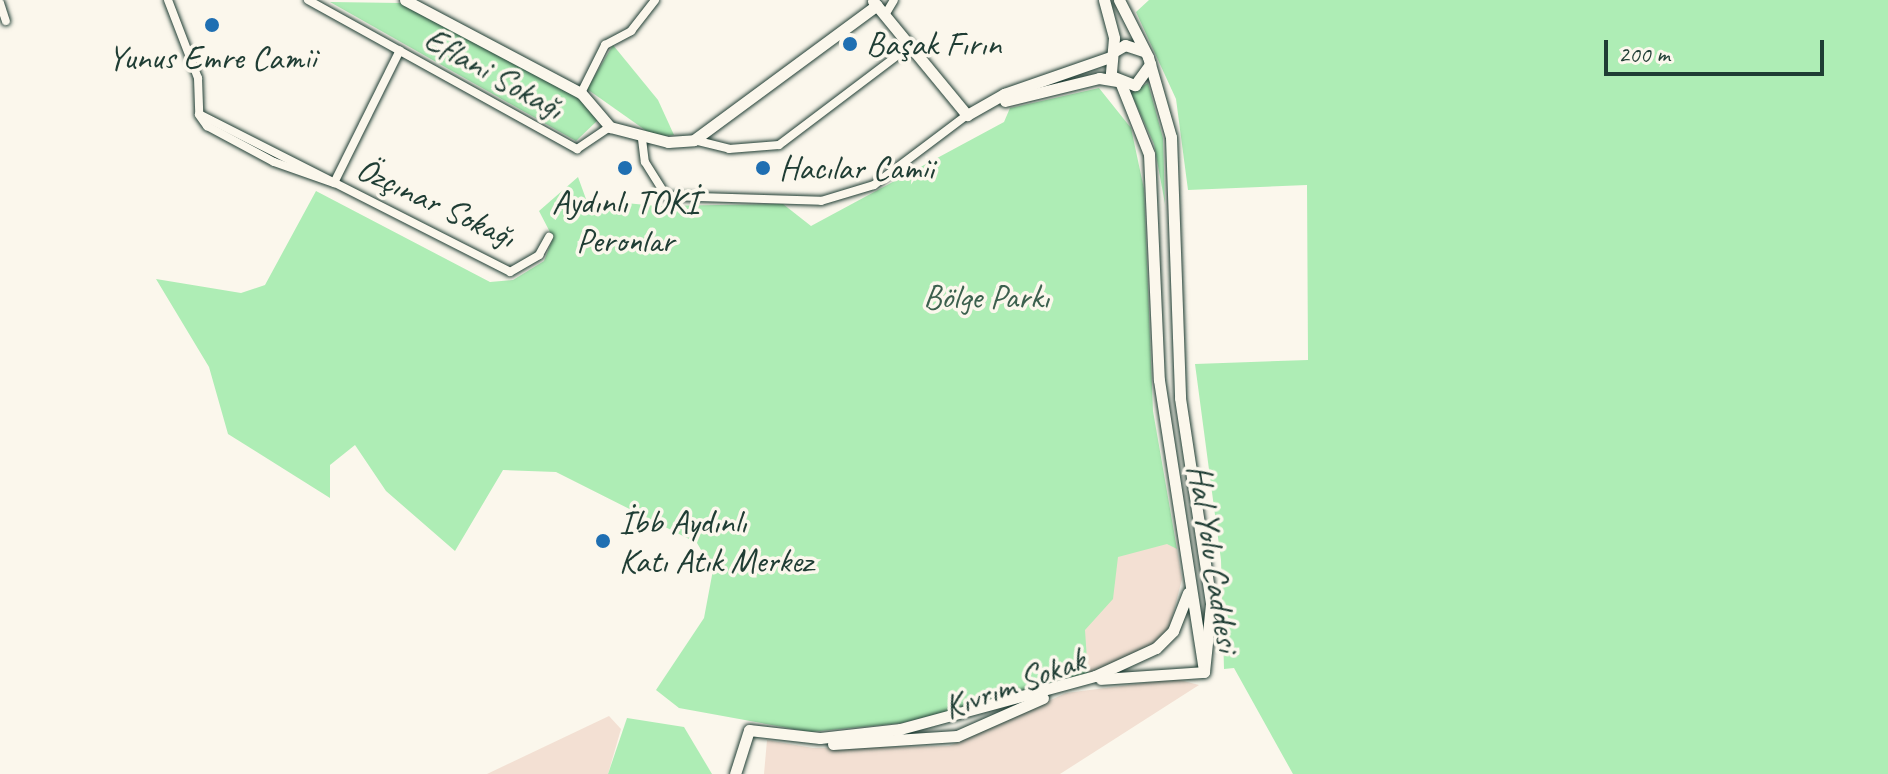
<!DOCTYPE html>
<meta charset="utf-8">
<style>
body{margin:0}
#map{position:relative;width:1888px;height:774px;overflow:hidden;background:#fbf7ec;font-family:Caveat,sans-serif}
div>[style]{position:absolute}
.built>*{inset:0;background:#f3e0d3}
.green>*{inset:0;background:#aeedb5}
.roads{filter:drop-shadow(0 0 2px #1f3d34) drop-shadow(0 0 2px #1f3d34)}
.street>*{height:8px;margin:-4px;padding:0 4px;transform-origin:4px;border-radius:4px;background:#fbf7ec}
.secondary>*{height:11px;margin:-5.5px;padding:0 5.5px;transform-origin:5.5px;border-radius:5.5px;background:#fbf7ec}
.dots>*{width:22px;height:22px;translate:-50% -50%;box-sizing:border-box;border:4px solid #fbf7ec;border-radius:50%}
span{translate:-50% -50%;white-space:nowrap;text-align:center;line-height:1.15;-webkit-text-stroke:7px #fbf7ec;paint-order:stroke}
.poi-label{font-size:34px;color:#1f3d34}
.left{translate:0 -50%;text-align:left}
.street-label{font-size:34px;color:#1f3d34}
.park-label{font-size:34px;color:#3c604e}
.scale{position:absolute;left:1604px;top:40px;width:220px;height:36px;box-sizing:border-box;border:4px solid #1f3d34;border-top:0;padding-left:10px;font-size:24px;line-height:28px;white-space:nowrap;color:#1f3d34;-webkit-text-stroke:6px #fbf7ec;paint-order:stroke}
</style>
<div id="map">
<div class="built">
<div style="clip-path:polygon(1161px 535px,1177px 549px,1182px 579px,1170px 626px,1158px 642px,1088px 675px,1082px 630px,1117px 556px)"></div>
<div style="clip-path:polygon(1176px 679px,1199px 685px,1060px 774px,764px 774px,767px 740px,813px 748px,949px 746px,1066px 693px)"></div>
<div style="clip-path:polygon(609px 716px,621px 729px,608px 774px,487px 774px)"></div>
</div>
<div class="green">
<div style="clip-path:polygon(1149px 0,1888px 0,1888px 774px,1293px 774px,1234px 668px,1224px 669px,1221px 560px,1195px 364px,1308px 360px,1307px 185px,1188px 190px,1176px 99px,1136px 12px)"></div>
<div style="clip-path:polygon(330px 2px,401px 3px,582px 99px,598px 120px,576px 141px)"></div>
<div style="clip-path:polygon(613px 45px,658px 100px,674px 135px,655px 137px,587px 89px)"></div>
<div style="clip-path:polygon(1148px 83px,1163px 138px,1165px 204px,1154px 144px,1131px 93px)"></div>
<div style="clip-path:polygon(1099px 88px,1131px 128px,1144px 189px,1153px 411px,1177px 549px,1167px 544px,1118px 557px,1113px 599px,1085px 630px,1088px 675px,902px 723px,810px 732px,679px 708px,656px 690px,704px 618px,713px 570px,697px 543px,556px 472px,503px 470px,455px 551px,386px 491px,355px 445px,330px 465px,330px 498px,228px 434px,209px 367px,156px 279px,241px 293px,265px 285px,316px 191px,490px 282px,513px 280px,544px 261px,553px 238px,539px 211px,578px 177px,586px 199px,656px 206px,783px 204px,811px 226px,1004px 122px,1010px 108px)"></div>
<div style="clip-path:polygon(627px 718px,684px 727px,712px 774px,608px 774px)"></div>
</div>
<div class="roads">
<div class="street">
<div style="left:168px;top:0;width:84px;rotate:69deg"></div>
<div style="left:198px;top:78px;width:36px;rotate:88deg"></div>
<div style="left:308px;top:0;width:308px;rotate:29deg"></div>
<div style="left:577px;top:149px;width:40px;rotate:-34deg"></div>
<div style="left:0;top:3px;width:19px;rotate:72deg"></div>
<div style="left:885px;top:15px;width:17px;rotate:-59deg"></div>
<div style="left:581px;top:93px;width:54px;rotate:-63.4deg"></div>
<div style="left:605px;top:45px;width:30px;rotate:-28deg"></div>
<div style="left:631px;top:31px;width:39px;rotate:-52deg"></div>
<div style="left:199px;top:114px;width:349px;rotate:26.9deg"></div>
<div style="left:510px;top:272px;width:34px;rotate:-30deg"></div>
<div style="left:539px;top:255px;width:21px;rotate:-61deg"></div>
<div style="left:199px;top:115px;width:14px;rotate:54deg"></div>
<div style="left:207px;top:126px;width:76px;rotate:28.2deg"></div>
<div style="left:274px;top:162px;width:64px;rotate:19.3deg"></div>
<div style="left:642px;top:139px;width:23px;rotate:83deg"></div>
<div style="left:645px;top:162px;width:40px;rotate:58deg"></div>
<div style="left:666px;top:196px;width:155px;rotate:1.8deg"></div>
<div style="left:821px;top:201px;width:55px;rotate:-16.8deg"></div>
<div style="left:874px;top:185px;width:116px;rotate:-37deg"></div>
<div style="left:694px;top:140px;width:36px;rotate:14deg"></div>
<div style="left:729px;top:149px;width:50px;rotate:-4.6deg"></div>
<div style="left:779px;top:145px;width:164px;rotate:-37.1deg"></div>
<div style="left:334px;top:183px;width:148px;rotate:-63.6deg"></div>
</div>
<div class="secondary">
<div style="left:405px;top:0;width:199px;rotate:27.9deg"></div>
<div style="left:581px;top:93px;width:45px;rotate:49.5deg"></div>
<div style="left:610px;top:127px;width:60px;rotate:14.5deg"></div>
<div style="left:668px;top:142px;width:26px;rotate:-4deg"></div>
<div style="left:694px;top:140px;width:227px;rotate:-36.4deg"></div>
<div style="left:1104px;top:0;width:39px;rotate:75deg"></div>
<div style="left:1114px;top:38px;width:38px;rotate:95deg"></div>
<div style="left:1111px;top:76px;width:26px;rotate:21deg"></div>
<div style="left:1135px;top:85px;width:26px;rotate:-54deg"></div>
<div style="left:1119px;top:0;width:64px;rotate:63deg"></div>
<div style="left:1148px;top:57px;width:83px;rotate:74deg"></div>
<div style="left:1171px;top:137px;width:261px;rotate:88deg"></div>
<div style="left:1180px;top:398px;width:208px;rotate:81.4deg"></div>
<div style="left:1211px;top:604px;width:68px;rotate:95.9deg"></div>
<div style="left:873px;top:1px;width:148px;rotate:50.5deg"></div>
<div style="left:1113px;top:52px;width:14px;rotate:-30deg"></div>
<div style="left:1125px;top:45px;width:20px;rotate:18deg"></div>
<div style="left:1121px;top:84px;width:75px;rotate:68.2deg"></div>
<div style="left:1149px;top:154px;width:226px;rotate:87.5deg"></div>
<div style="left:1159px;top:380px;width:295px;rotate:81.2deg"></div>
<div style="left:1005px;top:101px;width:97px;rotate:-13.7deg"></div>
<div style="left:1099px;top:78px;width:17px;rotate:10deg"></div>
<div style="left:967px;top:115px;width:43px;rotate:-29.6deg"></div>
<div style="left:1004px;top:94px;width:112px;rotate:-19.2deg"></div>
<div style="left:1101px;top:679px;width:103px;rotate:-3.9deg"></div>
<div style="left:749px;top:730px;width:71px;rotate:6.4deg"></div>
<div style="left:820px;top:738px;width:81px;rotate:-6.4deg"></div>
<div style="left:900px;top:729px;width:202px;rotate:-15.2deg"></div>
<div style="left:1095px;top:676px;width:67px;rotate:-24.7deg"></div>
<div style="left:1156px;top:648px;width:24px;rotate:-45deg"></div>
<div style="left:1173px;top:631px;width:41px;rotate:-68.5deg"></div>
<div style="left:833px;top:744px;width:124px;rotate:-3.7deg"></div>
<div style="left:957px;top:736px;width:94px;rotate:-23.8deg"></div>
<div style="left:735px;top:774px;width:46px;rotate:-72.3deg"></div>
</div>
</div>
<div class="dots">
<div style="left:212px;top:25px;background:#1f6fb2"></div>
<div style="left:850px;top:44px;background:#1f6fb2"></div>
<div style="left:625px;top:168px;background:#1f6fb2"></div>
<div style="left:763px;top:168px;background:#1f6fb2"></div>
<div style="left:603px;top:541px;background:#1f6fb2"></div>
</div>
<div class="poi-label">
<span class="left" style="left:866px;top:44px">Başak Fırın</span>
<span style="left:212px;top:58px">Yunus Emre Camii</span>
<span class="left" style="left:779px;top:168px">Hacılar Camii</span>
<span style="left:625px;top:221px">Aydınlı TOKİ<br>Peronlar</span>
<span class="left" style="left:619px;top:541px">İbb Aydınlı<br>Katı Atık Merkez</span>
</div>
<div class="street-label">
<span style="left:494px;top:73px;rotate:29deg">Eflani Sokağı</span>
<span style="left:436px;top:202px;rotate:25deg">Özçınar Sokağı</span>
<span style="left:1214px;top:558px;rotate:81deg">Hal Yolu Caddesi</span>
<span style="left:1014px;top:683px;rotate:-20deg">Kıvrım Sokak</span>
</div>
<div class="park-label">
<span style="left:986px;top:297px">Bölge Parkı</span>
</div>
<div class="scale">200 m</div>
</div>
